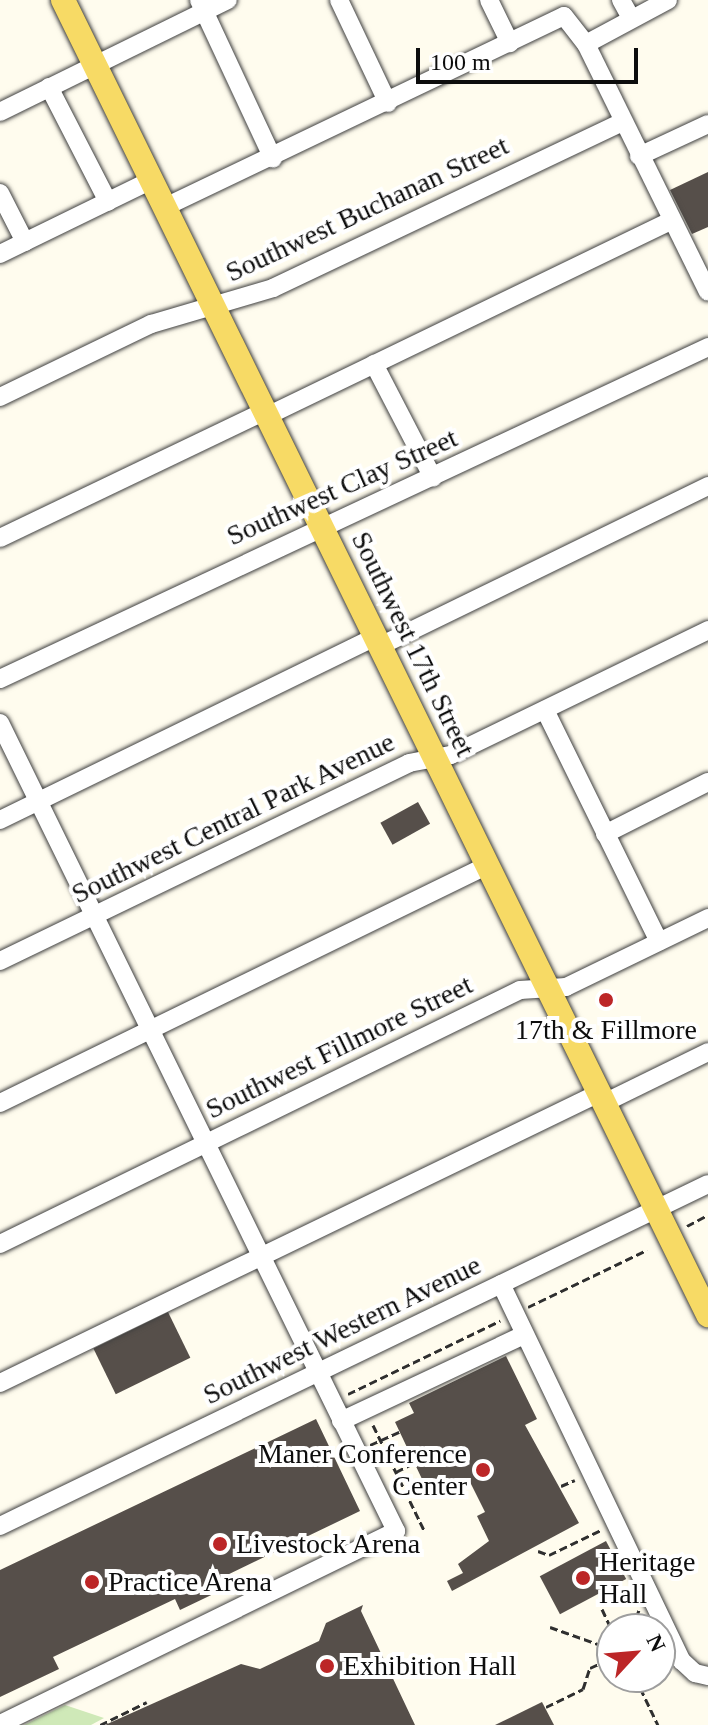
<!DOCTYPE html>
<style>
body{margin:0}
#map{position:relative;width:708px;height:1725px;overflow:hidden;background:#fffcee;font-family:"Times New Roman",serif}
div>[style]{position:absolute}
.green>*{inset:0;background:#cfe9b8}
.building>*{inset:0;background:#564f4a;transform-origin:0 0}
.path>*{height:3px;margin-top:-1.5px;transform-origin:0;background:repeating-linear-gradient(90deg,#2f2f2f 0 8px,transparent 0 12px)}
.roads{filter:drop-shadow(0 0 2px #404040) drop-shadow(0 0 2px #404040)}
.minor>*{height:18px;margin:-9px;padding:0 9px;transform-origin:9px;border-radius:9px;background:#fff}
.major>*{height:24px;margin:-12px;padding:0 12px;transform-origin:12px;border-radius:12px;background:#f7da65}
.dots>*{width:22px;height:22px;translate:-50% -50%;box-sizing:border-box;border:4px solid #fff;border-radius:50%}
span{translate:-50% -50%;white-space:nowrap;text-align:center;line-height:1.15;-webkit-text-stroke:8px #fff;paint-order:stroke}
.street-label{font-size:28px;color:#0d0d0d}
.poi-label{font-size:28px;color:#0d0d0d}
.right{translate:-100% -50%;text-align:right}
.left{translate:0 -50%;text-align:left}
.north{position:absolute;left:596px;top:1613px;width:80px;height:80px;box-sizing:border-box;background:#fff;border:2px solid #9e9e9e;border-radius:50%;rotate:64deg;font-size:22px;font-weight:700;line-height:32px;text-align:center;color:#0d0d0d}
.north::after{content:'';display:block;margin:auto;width:28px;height:36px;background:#bc2627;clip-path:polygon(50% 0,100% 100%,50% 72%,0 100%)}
.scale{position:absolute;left:416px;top:48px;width:222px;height:36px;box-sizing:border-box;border:4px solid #0d0d0d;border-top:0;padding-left:10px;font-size:24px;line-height:28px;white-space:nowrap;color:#0d0d0d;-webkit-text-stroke:6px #fff;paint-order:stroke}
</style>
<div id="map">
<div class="green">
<div style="clip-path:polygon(65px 1705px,104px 1718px,91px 1725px,24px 1725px)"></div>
</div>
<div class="building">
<div style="clip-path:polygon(708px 172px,708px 227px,692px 234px,670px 190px)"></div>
<div style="left:418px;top:802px;width:25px;height:43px;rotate:61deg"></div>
<div style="left:168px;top:1312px;width:51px;height:83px;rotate:64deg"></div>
<div style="clip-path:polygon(506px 1356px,537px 1419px,525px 1425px,579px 1523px,452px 1591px,447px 1581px,463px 1573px,458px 1564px,489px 1541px,477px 1516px,485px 1512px,468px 1478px,430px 1496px,395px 1422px,414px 1413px,409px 1403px)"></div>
<div style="clip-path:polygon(316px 1419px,360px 1511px,223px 1577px,228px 1587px,180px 1610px,175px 1599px,53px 1657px,59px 1669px,0 1697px,0 1570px)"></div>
<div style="left:606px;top:1541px;width:43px;height:75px;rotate:62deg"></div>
<div style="clip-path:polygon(363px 1605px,361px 1611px,415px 1725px,105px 1725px,241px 1664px,260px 1669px,319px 1641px,326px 1623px)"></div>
<div style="clip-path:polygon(542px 1702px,554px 1725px,495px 1725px)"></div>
</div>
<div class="path">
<div style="left:687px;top:1226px;width:24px;rotate:-28deg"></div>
<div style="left:528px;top:1307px;width:132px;rotate:-25.6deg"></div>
<div style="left:348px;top:1394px;width:169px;rotate:-25.7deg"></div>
<div style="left:373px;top:1425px;width:117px;rotate:64.1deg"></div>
<div style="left:370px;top:1445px;width:32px;rotate:-24deg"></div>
<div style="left:396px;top:1472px;width:20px;rotate:-27deg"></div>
<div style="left:561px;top:1486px;width:15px;rotate:-23deg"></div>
<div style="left:538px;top:1551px;width:12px;rotate:20deg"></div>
<div style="left:549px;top:1555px;width:58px;rotate:-25.7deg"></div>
<div style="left:602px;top:1609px;width:23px;rotate:65deg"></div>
<div style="left:550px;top:1627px;width:63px;rotate:19.6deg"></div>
<div style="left:632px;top:1629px;width:20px;rotate:-70deg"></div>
<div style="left:612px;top:1643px;width:21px;rotate:90deg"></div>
<div style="left:635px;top:1677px;width:53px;rotate:64.4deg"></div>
<div style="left:546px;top:1707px;width:41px;rotate:-25.9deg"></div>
<div style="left:583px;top:1689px;width:22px;rotate:-72deg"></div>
<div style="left:590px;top:1668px;width:21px;rotate:-25deg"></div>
<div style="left:100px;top:1725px;width:52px;rotate:-26.1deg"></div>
</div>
<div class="roads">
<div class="minor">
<div style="left:199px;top:0;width:175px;rotate:65deg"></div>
<div style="left:339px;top:0;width:114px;rotate:64.6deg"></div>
<div style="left:489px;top:0;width:48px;rotate:64deg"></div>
<div style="left:621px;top:0;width:21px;rotate:61deg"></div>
<div style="left:586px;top:44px;width:93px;rotate:-28.2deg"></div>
<div style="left:49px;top:87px;width:129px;rotate:62.8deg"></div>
<div style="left:0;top:112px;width:254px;rotate:-26.2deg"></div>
<div style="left:639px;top:156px;width:76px;rotate:-24.9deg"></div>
<div style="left:0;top:193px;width:55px;rotate:63deg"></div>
<div style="left:165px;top:207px;width:442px;rotate:-25.6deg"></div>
<div style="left:564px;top:16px;width:36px;rotate:52deg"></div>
<div style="left:586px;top:44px;width:276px;rotate:63.8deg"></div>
<div style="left:0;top:254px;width:169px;rotate:-26deg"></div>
<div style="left:374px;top:364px;width:128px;rotate:62.6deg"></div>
<div style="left:0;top:397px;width:168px;rotate:-25.8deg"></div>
<div style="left:151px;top:324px;width:127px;rotate:-16.4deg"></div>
<div style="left:273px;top:288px;width:386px;rotate:-25.4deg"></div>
<div style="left:267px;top:416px;width:449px;rotate:-25.8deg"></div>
<div style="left:0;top:538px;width:294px;rotate:-25.6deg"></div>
<div style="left:380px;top:646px;width:365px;rotate:-26deg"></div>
<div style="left:0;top:679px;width:782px;rotate:-25.12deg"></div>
<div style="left:545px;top:710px;width:258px;rotate:63.8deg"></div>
<div style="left:0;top:723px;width:900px;rotate:63.89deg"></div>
<div style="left:396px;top:1531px;width:441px;rotate:154deg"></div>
<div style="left:0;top:820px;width:417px;rotate:-26deg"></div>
<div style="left:605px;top:834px;width:115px;rotate:-26.8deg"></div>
<div style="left:0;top:961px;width:454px;rotate:-25.8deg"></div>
<div style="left:409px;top:763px;width:43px;rotate:-10.8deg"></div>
<div style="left:451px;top:755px;width:286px;rotate:-25.9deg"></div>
<div style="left:0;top:1103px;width:543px;rotate:-26deg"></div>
<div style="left:604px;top:1103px;width:116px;rotate:-26.1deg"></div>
<div style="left:0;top:1244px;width:579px;rotate:-26.03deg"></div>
<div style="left:520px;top:990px;width:46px;rotate:-3.7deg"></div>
<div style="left:566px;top:987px;width:158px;rotate:-25.9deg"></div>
<div style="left:501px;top:1284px;width:418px;rotate:64.4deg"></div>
<div style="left:682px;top:1661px;width:18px;rotate:43deg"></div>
<div style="left:695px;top:1673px;width:13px;rotate:13deg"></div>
<div style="left:0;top:1383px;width:666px;rotate:-25.83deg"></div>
<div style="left:341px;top:1421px;width:202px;rotate:-25.2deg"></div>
<div style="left:0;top:1526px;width:786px;rotate:-25.78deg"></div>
</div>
<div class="major">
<div style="left:63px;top:0;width:1465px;rotate:63.87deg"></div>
</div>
</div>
<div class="dots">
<div style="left:606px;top:1000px;background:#bc2627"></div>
<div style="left:483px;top:1470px;background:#bc2627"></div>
<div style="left:220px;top:1544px;background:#bc2627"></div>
<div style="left:583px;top:1578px;background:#bc2627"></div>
<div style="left:92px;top:1582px;background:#bc2627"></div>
<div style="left:327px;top:1666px;background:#bc2627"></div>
</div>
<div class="street-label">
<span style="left:367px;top:209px;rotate:-25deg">Southwest Buchanan Street</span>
<span style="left:342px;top:487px;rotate:-24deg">Southwest Clay Street</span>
<span style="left:413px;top:644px;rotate:64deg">Southwest 17th Street</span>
<span style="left:233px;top:818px;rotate:-26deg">Southwest Central Park Avenue</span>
<span style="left:339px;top:1047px;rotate:-26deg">Southwest Fillmore Street</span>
<span style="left:342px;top:1330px;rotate:-26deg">Southwest Western Avenue</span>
</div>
<div class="poi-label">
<span style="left:606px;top:1030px">17th &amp; Fillmore</span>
<span class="right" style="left:467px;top:1470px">Maner Conference<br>Center</span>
<span class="left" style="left:236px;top:1544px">Livestock Arena</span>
<span class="left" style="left:599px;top:1578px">Heritage<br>Hall</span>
<span class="left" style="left:108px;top:1582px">Practice Arena</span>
<span class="left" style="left:343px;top:1666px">Exhibition Hall</span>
</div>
<div class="north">N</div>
<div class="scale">100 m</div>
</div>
